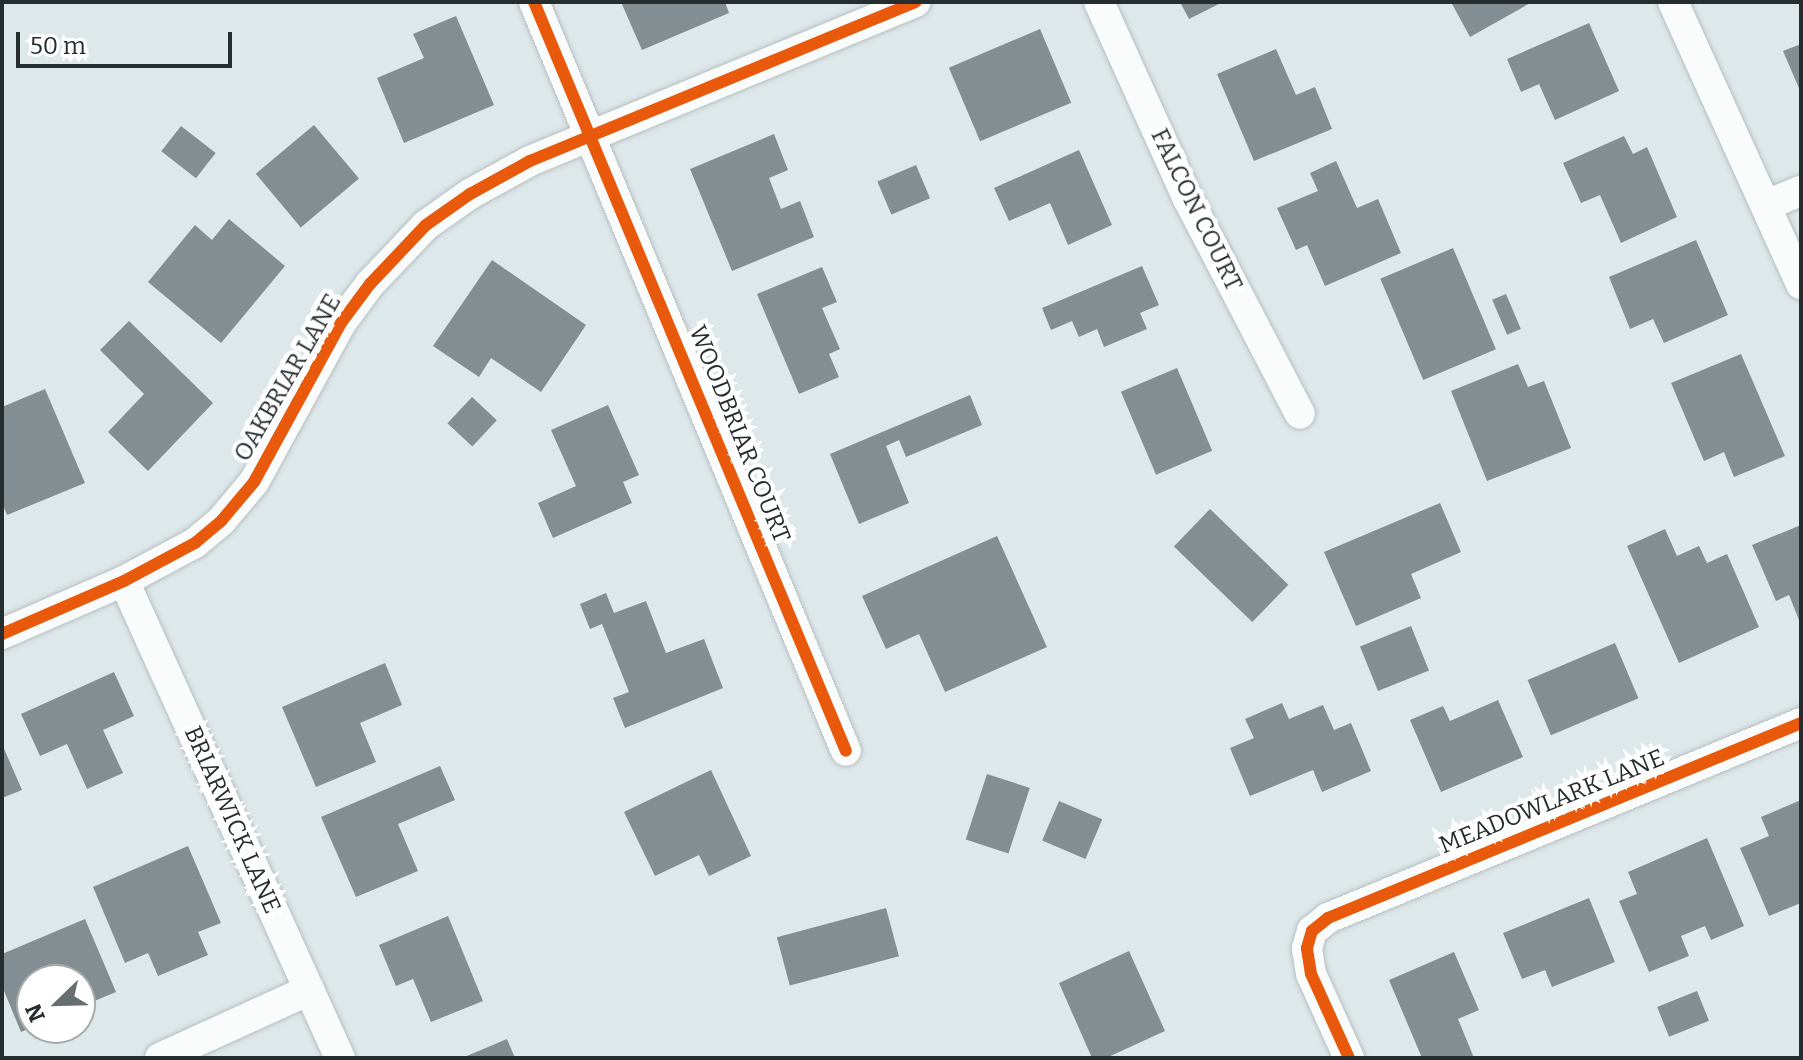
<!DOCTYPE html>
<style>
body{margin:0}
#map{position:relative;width:1803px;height:1060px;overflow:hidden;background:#dee8ea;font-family:Bitter,serif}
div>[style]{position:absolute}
.building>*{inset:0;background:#828e91;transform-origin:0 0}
.roads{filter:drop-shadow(0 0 2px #b7bfc1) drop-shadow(0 0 2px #b7bfc1)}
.minor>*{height:30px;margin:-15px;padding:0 15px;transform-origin:15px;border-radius:15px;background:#fafcfc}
.cycleway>*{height:12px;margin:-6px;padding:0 6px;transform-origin:6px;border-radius:6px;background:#e8590c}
span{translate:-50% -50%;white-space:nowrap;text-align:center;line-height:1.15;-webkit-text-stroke:8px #fff;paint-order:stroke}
.street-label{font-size:24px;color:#262d2f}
.frame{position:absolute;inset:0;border:4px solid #262d2f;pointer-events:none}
.north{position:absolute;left:16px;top:964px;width:80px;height:80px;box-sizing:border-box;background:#fff;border:2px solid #a8abac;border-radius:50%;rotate:247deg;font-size:22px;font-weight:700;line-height:32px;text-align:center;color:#262d2f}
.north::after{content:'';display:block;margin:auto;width:28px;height:36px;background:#666e70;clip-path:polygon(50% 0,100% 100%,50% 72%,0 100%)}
.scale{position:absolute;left:16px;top:32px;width:216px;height:36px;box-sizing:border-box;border:4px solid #262d2f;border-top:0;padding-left:10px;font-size:24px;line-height:28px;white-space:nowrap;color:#262d2f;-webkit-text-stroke:6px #fff;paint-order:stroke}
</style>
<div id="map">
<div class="building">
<div style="clip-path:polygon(621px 2px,725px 2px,729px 13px,642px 50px)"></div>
<div style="clip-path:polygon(1180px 2px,1223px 2px,1189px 19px)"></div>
<div style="clip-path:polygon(1451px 2px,1532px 2px,1470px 37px)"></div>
<div style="clip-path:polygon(456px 16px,494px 105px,404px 143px,377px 78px,424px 58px,413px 34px)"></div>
<div style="clip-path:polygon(1589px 23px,1619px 91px,1555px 120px,1539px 84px,1521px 92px,1507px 59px)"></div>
<div style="left:1040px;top:29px;width:80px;height:99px;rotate:67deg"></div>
<div style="clip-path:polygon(1801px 44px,1801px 93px,1783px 51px)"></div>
<div style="clip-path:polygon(1276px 49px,1296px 95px,1315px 87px,1332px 129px,1254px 161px,1217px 74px)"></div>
<div style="left:314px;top:125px;width:70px;height:76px;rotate:50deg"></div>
<div style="left:181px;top:126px;width:44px;height:32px;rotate:38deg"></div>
<div style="clip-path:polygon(774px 134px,788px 170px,769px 178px,781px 209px,800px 201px,814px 237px,732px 271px,690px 169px)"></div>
<div style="clip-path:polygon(1624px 136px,1633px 154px,1647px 147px,1677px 217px,1621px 243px,1600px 195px,1581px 203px,1563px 163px)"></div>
<div style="clip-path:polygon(1079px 150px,1112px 225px,1068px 245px,1050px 203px,1009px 221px,994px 188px)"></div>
<div style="clip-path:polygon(1336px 161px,1357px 208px,1378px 199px,1401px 253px,1325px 286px,1307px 245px,1296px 250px,1277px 208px,1318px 191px,1310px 173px)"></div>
<div style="left:916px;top:165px;width:36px;height:42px;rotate:67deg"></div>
<div style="clip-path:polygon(229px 219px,285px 266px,221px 343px,148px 282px,195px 225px,212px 240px)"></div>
<div style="clip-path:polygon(1696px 240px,1728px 315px,1664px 343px,1653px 319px,1630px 329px,1609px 277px)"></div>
<div style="left:1453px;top:248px;width:110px;height:79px;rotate:67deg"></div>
<div style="clip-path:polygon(492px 260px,586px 325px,541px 392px,491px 358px,479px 377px,433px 346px)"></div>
<div style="clip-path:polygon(1142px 266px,1159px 305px,1140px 313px,1147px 329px,1104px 347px,1097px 329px,1079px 337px,1072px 321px,1051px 330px,1042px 308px)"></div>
<div style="clip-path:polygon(822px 267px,837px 302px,822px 308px,840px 349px,829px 354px,839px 377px,799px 394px,757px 294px)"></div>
<div style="left:1506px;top:294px;width:38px;height:15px;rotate:67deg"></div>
<div style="clip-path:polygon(129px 321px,213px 403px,148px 471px,108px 432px,144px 394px,100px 350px)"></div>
<div style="clip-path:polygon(1741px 354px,1785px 456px,1734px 477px,1724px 452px,1704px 461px,1671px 383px)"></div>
<div style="clip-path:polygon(1518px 364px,1528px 387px,1544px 381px,1571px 448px,1487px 481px,1451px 391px)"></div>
<div style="left:1177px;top:368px;width:90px;height:61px;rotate:67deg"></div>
<div style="clip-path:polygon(45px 389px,85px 483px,7px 515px,2px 503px,2px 407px)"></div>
<div style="clip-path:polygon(970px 395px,982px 425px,906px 457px,899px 440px,886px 446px,909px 503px,859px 524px,830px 454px)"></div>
<div style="left:472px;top:397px;width:34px;height:36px;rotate:43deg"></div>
<div style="clip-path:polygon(608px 405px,639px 475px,623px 482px,632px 503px,553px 538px,538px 503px,576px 486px,551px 430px)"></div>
<div style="clip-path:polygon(1440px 503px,1461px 552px,1411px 574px,1421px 598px,1356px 626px,1324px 552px)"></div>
<div style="left:1210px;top:509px;width:109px;height:52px;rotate:44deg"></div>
<div style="clip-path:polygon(1801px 525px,1801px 625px,1789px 595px,1776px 601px,1752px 545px)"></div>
<div style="clip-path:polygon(1665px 529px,1677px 556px,1699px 546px,1707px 563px,1727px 554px,1759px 627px,1679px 663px,1627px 546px)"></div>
<div style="clip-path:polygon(997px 536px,1047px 647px,945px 692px,919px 634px,886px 649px,862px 596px)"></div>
<div style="clip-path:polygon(606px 593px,614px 613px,646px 601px,666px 653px,704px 639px,723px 688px,625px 728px,613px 698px,629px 692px,602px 624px,590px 629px,580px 604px)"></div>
<div style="left:1411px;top:626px;width:48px;height:55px;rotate:68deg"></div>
<div style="left:1615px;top:643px;width:60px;height:95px;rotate:67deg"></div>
<div style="clip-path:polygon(385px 663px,402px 705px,360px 723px,376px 762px,316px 787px,282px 707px)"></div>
<div style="clip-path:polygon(114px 672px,134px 716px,103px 730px,123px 773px,87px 789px,67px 744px,40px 756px,21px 714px)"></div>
<div style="clip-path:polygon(1498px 700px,1523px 757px,1441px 792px,1410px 720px,1443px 706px,1450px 721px)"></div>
<div style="clip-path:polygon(1282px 703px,1289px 719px,1323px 705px,1334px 730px,1351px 723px,1371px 771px,1322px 792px,1313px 770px,1250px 796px,1230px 748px,1254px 738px,1245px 719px)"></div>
<div style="clip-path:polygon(2px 744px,22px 790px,2px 798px)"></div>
<div style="clip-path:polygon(440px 766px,455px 800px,398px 824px,418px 871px,356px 897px,321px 817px)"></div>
<div style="clip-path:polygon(711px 770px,751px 856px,709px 876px,699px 855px,655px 876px,624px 812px)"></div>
<div style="left:987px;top:774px;width:45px;height:69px;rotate:18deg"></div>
<div style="clip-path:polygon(1801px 800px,1801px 903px,1769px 916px,1740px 848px,1769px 836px,1761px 817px)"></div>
<div style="left:1059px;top:801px;width:47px;height:43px;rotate:23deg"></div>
<div style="clip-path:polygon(1707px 838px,1744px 926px,1711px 940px,1705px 926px,1681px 936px,1689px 956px,1649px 972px,1619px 901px,1637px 894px,1628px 872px)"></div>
<div style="clip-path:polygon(188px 846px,221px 923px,198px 932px,208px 955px,158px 976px,148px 953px,125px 963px,93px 887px)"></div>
<div style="clip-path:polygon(1589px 898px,1615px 962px,1552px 987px,1545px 970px,1522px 979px,1503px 933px)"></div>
<div style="left:886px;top:908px;width:50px;height:113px;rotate:75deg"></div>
<div style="clip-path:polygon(448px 916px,483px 1001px,431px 1022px,413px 979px,396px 986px,379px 945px)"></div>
<div style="clip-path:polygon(85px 919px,116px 992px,80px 1007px,80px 980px,32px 980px,32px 1027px,21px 1032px,2px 986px,2px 954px)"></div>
<div style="clip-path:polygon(1129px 951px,1165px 1031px,1106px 1058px,1092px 1058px,1059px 983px)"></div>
<div style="clip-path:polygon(1454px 952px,1479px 1010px,1458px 1019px,1474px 1058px,1422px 1058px,1389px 980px)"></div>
<div style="left:1697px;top:991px;width:32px;height:43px;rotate:68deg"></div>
<div style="clip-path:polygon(507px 1039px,515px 1058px,462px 1058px)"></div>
</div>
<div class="roads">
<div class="minor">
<div style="left:534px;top:2px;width:811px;rotate:67.39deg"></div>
<div style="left:1099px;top:2px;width:216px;rotate:65.7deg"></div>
<div style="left:1188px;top:199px;width:242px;rotate:62.5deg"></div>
<div style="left:1673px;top:2px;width:310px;rotate:65.6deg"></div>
<div style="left:1766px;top:205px;width:38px;rotate:-22deg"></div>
<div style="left:124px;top:581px;width:524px;rotate:65.64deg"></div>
<div style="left:2px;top:634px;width:133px;rotate:-23.5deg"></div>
<div style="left:124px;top:581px;width:81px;rotate:-28.2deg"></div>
<div style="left:195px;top:543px;width:35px;rotate:-40deg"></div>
<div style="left:222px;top:520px;width:50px;rotate:-49.9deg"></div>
<div style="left:254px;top:482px;width:181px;rotate:-61.3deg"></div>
<div style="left:341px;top:323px;width:49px;rotate:-53.4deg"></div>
<div style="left:370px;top:284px;width:81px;rotate:-46.5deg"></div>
<div style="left:426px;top:225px;width:54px;rotate:-35.2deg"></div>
<div style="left:470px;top:194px;width:68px;rotate:-28.8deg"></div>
<div style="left:530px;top:161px;width:417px;rotate:-22.4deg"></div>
<div style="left:160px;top:1058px;width:164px;rotate:-24.5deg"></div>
<div style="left:1349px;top:1058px;width:92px;rotate:-114.3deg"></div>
<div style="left:1311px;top:974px;width:26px;rotate:-99deg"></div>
<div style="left:1307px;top:948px;width:18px;rotate:-74deg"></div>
<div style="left:1312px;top:931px;width:21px;rotate:-39deg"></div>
<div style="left:1328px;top:918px;width:512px;rotate:-22.4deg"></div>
</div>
</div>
<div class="cycleway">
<div style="left:534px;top:2px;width:811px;rotate:67.39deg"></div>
<div style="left:2px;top:634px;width:133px;rotate:-23.5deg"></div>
<div style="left:124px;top:581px;width:81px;rotate:-28.2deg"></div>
<div style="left:195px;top:543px;width:35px;rotate:-40deg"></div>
<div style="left:222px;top:520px;width:50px;rotate:-49.9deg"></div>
<div style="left:254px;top:482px;width:181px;rotate:-61.3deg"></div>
<div style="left:341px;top:323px;width:49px;rotate:-53.4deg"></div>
<div style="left:370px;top:284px;width:81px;rotate:-46.5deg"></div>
<div style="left:426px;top:225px;width:54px;rotate:-35.2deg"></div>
<div style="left:470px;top:194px;width:68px;rotate:-28.8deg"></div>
<div style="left:530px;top:161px;width:417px;rotate:-22.4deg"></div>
<div style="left:1349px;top:1058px;width:92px;rotate:-114.3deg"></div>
<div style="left:1311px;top:974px;width:26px;rotate:-99deg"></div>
<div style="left:1307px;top:948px;width:18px;rotate:-74deg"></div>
<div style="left:1312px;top:931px;width:21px;rotate:-39deg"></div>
<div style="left:1328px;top:918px;width:512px;rotate:-22.4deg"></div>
</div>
<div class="street-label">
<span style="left:1196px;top:210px;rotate:64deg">FALCON COURT</span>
<span style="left:288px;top:378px;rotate:-60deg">OAKBRIAR LANE</span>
<span style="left:739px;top:434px;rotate:68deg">WOODBRIAR COURT</span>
<span style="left:1552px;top:802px;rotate:-22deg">MEADOWLARK LANE</span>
<span style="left:232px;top:820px;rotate:66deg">BRIARWICK LANE</span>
</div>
<div class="frame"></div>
<div class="north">N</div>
<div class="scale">50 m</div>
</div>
